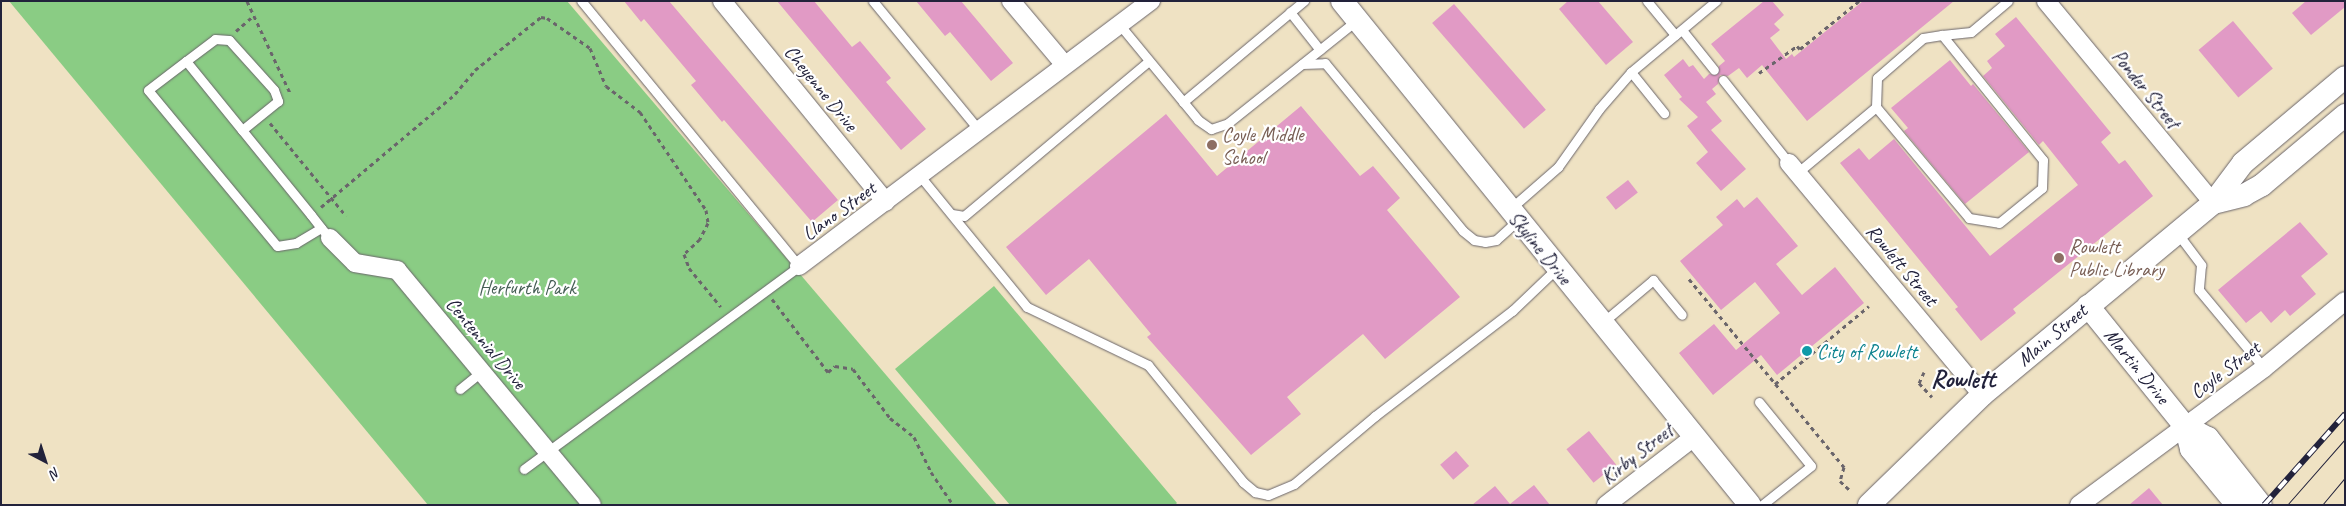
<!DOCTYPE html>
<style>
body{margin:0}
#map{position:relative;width:2346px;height:506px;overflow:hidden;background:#efe2c3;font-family:Caveat,sans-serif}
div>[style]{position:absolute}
.green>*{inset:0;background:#8acc84}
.building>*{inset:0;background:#e19ac5;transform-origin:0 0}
.path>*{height:3px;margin-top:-1.5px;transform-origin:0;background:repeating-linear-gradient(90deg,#6a656b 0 4px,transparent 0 8px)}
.roads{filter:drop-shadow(0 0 1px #6a656b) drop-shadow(0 0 1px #6a656b)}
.service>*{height:9px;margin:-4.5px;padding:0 4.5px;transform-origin:4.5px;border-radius:4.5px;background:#fff}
.minor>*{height:18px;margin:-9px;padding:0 9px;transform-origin:9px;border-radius:9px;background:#fff}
.tertiary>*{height:22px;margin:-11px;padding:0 11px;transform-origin:11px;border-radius:11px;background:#fff}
.tram>*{height:1px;margin:-0.5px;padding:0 0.5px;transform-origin:0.5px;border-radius:0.5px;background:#22223b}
.rail>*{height:5.5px;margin-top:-2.75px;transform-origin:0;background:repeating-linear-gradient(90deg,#fff 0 11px,#22223b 0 22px);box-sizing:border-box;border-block:1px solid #22223b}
.dots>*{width:14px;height:14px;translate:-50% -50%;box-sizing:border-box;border:2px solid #fff;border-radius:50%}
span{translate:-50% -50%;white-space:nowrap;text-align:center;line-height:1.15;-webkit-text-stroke:4.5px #fff;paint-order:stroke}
.street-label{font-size:20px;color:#22223b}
.education-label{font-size:20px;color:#785e54}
.left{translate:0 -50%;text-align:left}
.park-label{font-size:20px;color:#465e55}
.culture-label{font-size:20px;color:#0d838f}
.district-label{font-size:25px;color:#22223b;font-weight:700}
.frame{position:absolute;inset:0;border:2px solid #22223b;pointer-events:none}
.north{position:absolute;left:20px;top:436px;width:50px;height:50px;-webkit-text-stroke:4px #fff;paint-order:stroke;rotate:140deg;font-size:14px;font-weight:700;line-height:20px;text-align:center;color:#22223b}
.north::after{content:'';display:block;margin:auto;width:18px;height:22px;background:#22223b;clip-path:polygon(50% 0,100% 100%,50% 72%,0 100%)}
</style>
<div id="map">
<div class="green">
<div style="clip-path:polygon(9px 1px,567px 1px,997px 505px,428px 505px)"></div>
<div style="clip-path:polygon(994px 286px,1177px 503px,1175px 505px,1010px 505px,895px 369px)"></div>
</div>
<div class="building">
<div style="clip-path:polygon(624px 1px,669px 1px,838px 200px,812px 222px,724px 120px,722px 122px,691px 85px,696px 81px,644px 19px,641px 22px)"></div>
<div style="clip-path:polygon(777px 1px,814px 1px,852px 47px,860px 41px,891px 78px,886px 82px,926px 129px,901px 150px)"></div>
<div style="clip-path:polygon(916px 1px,961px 1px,1013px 63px,991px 81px,950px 32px,945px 36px)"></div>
<div style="clip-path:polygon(1568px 1px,1598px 1px,1633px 42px,1606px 65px,1559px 9px)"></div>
<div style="clip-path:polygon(1764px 1px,1772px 1px,1784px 15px,1774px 24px,1780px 30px,1770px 38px,1786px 59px,1792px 54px,1794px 57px,1863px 1px,1954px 1px,1807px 121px,1762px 65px,1747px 78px,1739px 68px,1728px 76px,1720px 75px,1718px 84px,1712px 89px,1716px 94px,1706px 102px,1722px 121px,1711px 130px,1746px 169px,1721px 191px,1696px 163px,1708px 152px,1687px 126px,1698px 117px,1679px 99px,1682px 97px,1664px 75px,1683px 59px,1689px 67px,1693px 65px,1704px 79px,1709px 74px,1717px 75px,1719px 66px,1725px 61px,1711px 44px)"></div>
<div style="clip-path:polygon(2306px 1px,2345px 1px,2345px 7px,2311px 35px,2292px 13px)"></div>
<div style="left:1454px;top:4px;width:140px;height:29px;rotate:49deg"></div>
<div style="clip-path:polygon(2016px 17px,2111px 133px,2101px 142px,2119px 164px,2125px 160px,2153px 196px,2013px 309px,2016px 313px,1981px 341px,1955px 309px,1958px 307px,1840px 163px,1859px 148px,1869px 160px,1894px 139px,1990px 256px,2078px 185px,2043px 141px,2039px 145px,1983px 76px,1992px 68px,1987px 61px,2005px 46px,1995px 34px)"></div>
<div style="left:2233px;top:21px;width:62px;height:45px;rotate:50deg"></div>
<div style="clip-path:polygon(1950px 60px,1971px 86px,1973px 84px,2029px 152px,1965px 204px,1904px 131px,1908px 128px,1891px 108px)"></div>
<div style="clip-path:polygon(1301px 106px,1360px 176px,1373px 166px,1400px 198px,1387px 210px,1460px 297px,1385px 359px,1363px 334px,1287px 397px,1301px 414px,1251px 455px,1147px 337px,1151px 334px,1089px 259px,1046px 295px,1006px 247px,1166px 114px,1217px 176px)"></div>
<div style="left:1628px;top:180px;width:16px;height:28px;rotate:52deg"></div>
<div style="clip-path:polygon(1757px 197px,1798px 246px,1776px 264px,1802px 295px,1835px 267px,1864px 303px,1777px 375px,1761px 355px,1713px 395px,1679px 353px,1714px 324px,1736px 350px,1780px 313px,1755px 282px,1721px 310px,1680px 261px,1723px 225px,1716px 217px,1737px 199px,1744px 208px)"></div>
<div style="clip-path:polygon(2300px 222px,2328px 254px,2301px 276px,2316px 294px,2290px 316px,2285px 310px,2271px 323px,2261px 311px,2246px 323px,2218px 290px)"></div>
<div style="left:1589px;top:431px;width:43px;height:29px;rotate:51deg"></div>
<div style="left:1456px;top:451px;width:20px;height:21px;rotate:49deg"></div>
<div style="clip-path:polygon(1534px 485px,1550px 505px,1472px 505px,1495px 486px,1510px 504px)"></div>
<div style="clip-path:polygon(2149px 488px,2163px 505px,2129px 505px)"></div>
</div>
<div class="path">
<div style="left:247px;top:1px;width:102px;rotate:64.9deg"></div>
<div style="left:236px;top:31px;width:21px;rotate:-41deg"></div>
<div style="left:1759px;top:73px;width:47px;rotate:-35.4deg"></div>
<div style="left:1797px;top:46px;width:4px;rotate:45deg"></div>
<div style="left:1800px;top:49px;width:76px;rotate:-39.1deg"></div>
<div style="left:270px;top:123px;width:120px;rotate:50.7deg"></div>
<div style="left:321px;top:207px;width:175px;rotate:-40.1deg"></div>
<div style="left:455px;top:94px;width:31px;rotate:-50deg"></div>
<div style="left:475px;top:70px;width:85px;rotate:-38.8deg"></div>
<div style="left:541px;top:17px;width:6px;rotate:9deg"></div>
<div style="left:547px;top:18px;width:52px;rotate:34.9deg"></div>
<div style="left:590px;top:48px;width:41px;rotate:67.2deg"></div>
<div style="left:606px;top:86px;width:43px;rotate:37.4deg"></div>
<div style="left:640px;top:112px;width:118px;rotate:56deg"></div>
<div style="left:706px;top:210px;width:13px;rotate:81deg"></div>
<div style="left:708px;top:223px;width:18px;rotate:117deg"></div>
<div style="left:700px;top:239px;width:22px;rotate:137deg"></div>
<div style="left:684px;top:254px;width:15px;rotate:70deg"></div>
<div style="left:689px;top:268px;width:50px;rotate:50.6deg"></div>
<div style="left:1689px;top:279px;width:244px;rotate:50.5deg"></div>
<div style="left:1844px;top:467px;width:15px;rotate:106deg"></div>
<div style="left:1840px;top:481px;width:16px;rotate:43deg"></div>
<div style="left:772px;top:299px;width:92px;rotate:52.5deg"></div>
<div style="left:828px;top:372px;width:9px;rotate:-41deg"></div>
<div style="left:835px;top:366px;width:18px;rotate:9deg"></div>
<div style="left:853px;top:369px;width:61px;rotate:52.9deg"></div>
<div style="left:890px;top:418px;width:31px;rotate:38deg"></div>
<div style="left:914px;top:437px;width:39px;rotate:64deg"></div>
<div style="left:931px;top:472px;width:40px;rotate:56deg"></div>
<div style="left:1924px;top:372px;width:12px;rotate:114deg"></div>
<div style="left:1919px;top:383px;width:19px;rotate:47deg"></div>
<div style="left:1775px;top:384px;width:122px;rotate:-39.7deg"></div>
</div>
<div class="roads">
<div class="service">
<div style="left:873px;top:1px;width:167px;rotate:50.6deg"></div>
<div style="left:1647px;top:1px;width:44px;rotate:50.5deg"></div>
<div style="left:1290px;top:12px;width:48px;rotate:51.7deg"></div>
<div style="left:1119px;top:24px;width:124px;rotate:50.5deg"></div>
<div style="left:1198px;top:120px;width:16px;rotate:35deg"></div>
<div style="left:1211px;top:129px;width:18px;rotate:-19deg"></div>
<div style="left:1228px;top:123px;width:165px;rotate:-38.6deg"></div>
<div style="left:1682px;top:30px;width:51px;rotate:51.3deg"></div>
<div style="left:186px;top:61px;width:36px;rotate:-37deg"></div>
<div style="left:215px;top:39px;width:14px;rotate:4deg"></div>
<div style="left:229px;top:40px;width:67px;rotate:48deg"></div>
<div style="left:274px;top:90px;width:12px;rotate:70deg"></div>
<div style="left:278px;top:101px;width:46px;rotate:141.1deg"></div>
<div style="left:1302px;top:64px;width:23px;rotate:-2deg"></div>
<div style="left:1325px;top:63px;width:217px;rotate:50.6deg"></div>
<div style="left:1463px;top:231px;width:14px;rotate:39deg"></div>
<div style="left:1474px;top:240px;width:11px;rotate:10deg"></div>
<div style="left:1485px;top:242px;width:11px;rotate:-10deg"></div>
<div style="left:1496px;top:240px;width:30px;rotate:-42deg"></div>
<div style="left:1631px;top:72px;width:53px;rotate:51.2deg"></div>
<div style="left:1723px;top:80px;width:106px;rotate:51.5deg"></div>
<div style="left:1183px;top:102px;width:158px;rotate:-39.9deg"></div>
<div style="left:1876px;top:107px;width:29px;rotate:-88deg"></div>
<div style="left:1877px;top:78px;width:61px;rotate:-41deg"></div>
<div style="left:1923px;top:38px;width:19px;rotate:-9deg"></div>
<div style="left:1797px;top:173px;width:103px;rotate:-39.9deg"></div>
<div style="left:1876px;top:107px;width:145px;rotate:50deg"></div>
<div style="left:1969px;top:218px;width:30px;rotate:9deg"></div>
<div style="left:1999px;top:223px;width:55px;rotate:-39.1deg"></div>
<div style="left:2042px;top:188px;width:28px;rotate:-88deg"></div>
<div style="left:2043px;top:160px;width:161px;rotate:-128.9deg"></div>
<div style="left:1942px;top:35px;width:29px;rotate:-6deg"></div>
<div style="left:1971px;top:32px;width:48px;rotate:-40deg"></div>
<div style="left:920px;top:176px;width:169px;rotate:50.8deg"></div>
<div style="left:1027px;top:307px;width:134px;rotate:25.6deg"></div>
<div style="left:1148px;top:365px;width:151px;rotate:50.9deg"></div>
<div style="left:1243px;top:482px;width:16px;rotate:40deg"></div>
<div style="left:1255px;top:492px;width:13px;rotate:13deg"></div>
<div style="left:1268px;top:495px;width:28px;rotate:-23deg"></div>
<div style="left:1294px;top:484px;width:106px;rotate:-40deg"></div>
<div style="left:1375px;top:416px;width:173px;rotate:-37.5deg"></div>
<div style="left:1512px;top:311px;width:62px;rotate:-43.7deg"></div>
<div style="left:1510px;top:209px;width:64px;rotate:-41.2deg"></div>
<div style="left:1558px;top:167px;width:71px;rotate:-54.7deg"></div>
<div style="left:1599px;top:109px;width:49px;rotate:-49.1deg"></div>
<div style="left:1631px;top:72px;width:111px;rotate:-39.9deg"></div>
<div style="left:952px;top:214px;width:12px;rotate:9deg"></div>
<div style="left:964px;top:216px;width:241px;rotate:-40deg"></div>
<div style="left:321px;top:228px;width:29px;rotate:149deg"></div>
<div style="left:296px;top:243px;width:19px;rotate:171deg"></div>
<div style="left:277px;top:246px;width:202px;rotate:-129.6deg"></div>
<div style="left:148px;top:90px;width:48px;rotate:-37.3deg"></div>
<div style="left:186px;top:61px;width:89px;rotate:50.9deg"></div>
<div style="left:242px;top:130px;width:109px;rotate:50.9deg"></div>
<div style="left:311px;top:215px;width:16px;rotate:52deg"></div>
<div style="left:321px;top:228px;width:13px;rotate:48deg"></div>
<div style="left:2178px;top:234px;width:39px;rotate:53deg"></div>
<div style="left:2201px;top:265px;width:25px;rotate:95deg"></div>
<div style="left:2199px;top:290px;width:102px;rotate:50.2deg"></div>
<div style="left:1602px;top:323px;width:67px;rotate:-40.1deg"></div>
<div style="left:1653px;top:280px;width:45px;rotate:50.4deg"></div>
<div style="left:460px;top:389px;width:28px;rotate:-39deg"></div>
<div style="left:1759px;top:402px;width:82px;rotate:50.9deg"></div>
<div style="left:1811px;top:466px;width:63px;rotate:141.5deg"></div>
<div style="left:524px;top:469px;width:342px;rotate:-36.4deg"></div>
<div style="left:799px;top:266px;width:343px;rotate:-129.4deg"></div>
</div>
<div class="minor">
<div style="left:722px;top:1px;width:259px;rotate:50.8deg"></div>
<div style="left:1011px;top:1px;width:82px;rotate:49.9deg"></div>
<div style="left:2046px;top:1px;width:262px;rotate:50.4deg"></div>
<div style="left:1789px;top:163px;width:302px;rotate:50.2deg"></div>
<div style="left:330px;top:238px;width:35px;rotate:45deg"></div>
<div style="left:355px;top:263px;width:43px;rotate:9.5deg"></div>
<div style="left:397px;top:270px;width:305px;rotate:50.3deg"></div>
<div style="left:799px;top:266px;width:441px;rotate:-37deg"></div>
<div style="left:1606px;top:505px;width:111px;rotate:-37.7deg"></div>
<div style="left:2079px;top:505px;width:230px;rotate:-36.5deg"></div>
<div style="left:2264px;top:368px;width:105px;rotate:-39.6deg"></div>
</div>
<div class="tertiary">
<div style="left:1342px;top:1px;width:648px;rotate:51.01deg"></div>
<div style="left:2213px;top:203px;width:32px;rotate:-14deg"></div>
<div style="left:2244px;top:195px;width:21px;rotate:-29deg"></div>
<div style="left:2262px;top:185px;width:109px;rotate:-40.1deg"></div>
<div style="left:2088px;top:306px;width:154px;rotate:51.1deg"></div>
<div style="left:2185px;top:426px;width:26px;rotate:28deg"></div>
<div style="left:2208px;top:438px;width:85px;rotate:51.7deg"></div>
<div style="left:2185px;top:426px;width:24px;rotate:75deg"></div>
<div style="left:2191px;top:449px;width:72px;rotate:50.6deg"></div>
<div style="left:1869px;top:505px;width:158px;rotate:-44.2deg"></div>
<div style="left:1982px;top:395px;width:300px;rotate:-39.7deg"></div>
<div style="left:2213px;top:203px;width:50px;rotate:-53.1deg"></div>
<div style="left:2243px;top:163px;width:133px;rotate:-40.1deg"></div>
</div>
</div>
<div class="tram">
<div style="left:2287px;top:505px;width:88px;rotate:-48.7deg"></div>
<div style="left:2322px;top:505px;width:35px;rotate:-50deg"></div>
</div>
<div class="rail">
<div style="left:2264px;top:505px;width:122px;rotate:-48.3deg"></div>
</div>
<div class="dots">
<div style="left:1212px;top:145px;background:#8d6e63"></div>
<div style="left:2059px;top:258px;background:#8d6e63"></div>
<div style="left:1807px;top:351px;background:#0f9aa8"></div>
</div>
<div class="street-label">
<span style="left:821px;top:88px;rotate:51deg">Cheyenne Drive</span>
<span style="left:2146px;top:89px;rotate:51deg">Ponder Street</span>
<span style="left:839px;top:211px;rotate:-36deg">Llano Street</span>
<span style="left:1540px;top:248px;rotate:51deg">Skyline Drive</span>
<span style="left:1902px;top:265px;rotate:50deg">Rowlett Street</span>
<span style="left:2052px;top:335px;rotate:-40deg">Main Street</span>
<span style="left:486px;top:343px;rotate:50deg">Centennial Drive</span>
<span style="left:2137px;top:366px;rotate:51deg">Martin Drive</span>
<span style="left:2225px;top:370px;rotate:-37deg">Coyle Street</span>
<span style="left:1637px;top:454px;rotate:-38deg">Kirby Street</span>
</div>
<div class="education-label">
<span class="left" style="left:1222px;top:146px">Coyle Middle<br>School</span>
<span class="left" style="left:2069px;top:258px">Rowlett<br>Public Library</span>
</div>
<div class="park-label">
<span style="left:527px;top:287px">Herfurth Park</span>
</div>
<div class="culture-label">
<span class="left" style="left:1817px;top:351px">City of Rowlett</span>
</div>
<div class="district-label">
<span style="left:1963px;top:379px">Rowlett</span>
</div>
<div class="frame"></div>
<div class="north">N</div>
</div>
